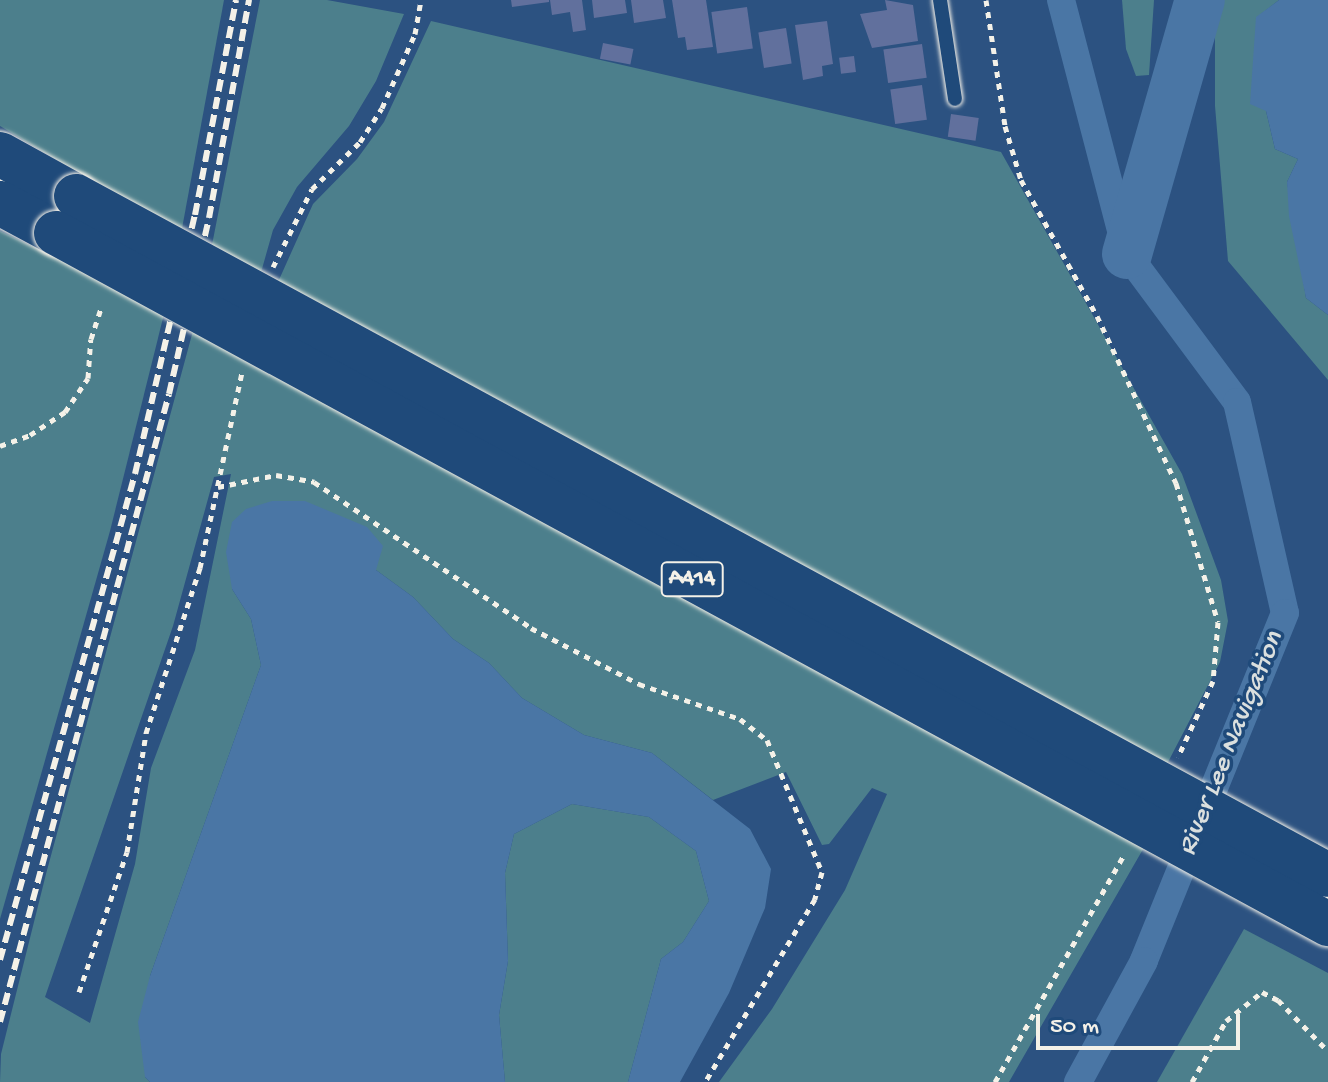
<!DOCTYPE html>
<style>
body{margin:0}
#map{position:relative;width:1328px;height:1082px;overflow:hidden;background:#2c5281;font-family:"Gochi Hand",sans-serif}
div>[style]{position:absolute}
.green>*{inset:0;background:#4c7f8c}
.water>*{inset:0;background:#4a76a5}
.canal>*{height:28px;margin:-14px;padding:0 14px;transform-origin:14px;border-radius:14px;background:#4a76a5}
.river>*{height:50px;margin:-25px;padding:0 25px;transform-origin:25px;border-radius:25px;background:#4a76a5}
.building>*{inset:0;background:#61709d;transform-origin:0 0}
.path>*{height:5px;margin-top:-2.5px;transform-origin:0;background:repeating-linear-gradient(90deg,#f4f1e8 0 6px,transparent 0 12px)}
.roads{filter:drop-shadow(0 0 2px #f4f1e8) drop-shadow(0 0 2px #f4f1e8)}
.lane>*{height:14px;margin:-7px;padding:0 7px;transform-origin:7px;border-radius:7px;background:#1f4a7a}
.highway>*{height:44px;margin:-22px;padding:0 22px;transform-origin:22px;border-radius:22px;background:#1f4a7a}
.rail>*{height:6px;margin-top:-3px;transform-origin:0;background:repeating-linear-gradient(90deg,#f4f1e8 0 12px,transparent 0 18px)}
.bridges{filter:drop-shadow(0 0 2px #f4f1e8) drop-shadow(0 0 2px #f4f1e8)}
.highway-bridge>*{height:44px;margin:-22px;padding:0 22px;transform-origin:22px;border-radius:22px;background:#1f4a7a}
span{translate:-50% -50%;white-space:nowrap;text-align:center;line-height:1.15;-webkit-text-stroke:7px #1f4a7a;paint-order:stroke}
.shield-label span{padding:2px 6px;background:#1f4a7a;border:2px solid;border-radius:6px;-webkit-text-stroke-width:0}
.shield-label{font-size:24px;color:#f4f1e8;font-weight:700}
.water-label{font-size:28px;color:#dadfde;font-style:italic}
.scale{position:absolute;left:1036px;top:1014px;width:204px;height:36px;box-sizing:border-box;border:4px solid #f4f1e8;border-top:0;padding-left:10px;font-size:24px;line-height:28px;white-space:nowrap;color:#f4f1e8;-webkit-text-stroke:6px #1f4a7a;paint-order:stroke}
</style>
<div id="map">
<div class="green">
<div style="clip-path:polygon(0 0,224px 0,181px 234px,0 126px)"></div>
<div style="clip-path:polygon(260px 0,327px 0,404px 14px,376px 81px,349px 126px,297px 187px,273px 230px,260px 276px,211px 250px)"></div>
<div style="clip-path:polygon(1122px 0,1154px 0,1149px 75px,1136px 76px,1126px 49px)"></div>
<div style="clip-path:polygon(1215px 0,1279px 0,1256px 18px,1266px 111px,1275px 149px,1298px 159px,1287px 182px,1306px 298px,1328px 315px,1328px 380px,1228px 261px,1215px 106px)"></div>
<div style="clip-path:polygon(431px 21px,1001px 152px,1182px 474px,1221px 580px,1228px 621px,1220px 662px,1167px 764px,278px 282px,313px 204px,357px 159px,384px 122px)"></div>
<div style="clip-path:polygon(0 231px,165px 310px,110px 531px,0 919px)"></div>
<div style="clip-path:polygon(evenodd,194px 327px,1146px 844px,1009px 1082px,719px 1082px,772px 1009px,845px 890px,887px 794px,872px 788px,829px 844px,822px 845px,786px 772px,713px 800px,652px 753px,584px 735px,522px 698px,489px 663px,453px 639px,413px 597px,376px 570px,232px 589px,251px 619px,261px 665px,150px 976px,145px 1077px,150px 1082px,0 1082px,1px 1054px,46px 874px,194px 327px,231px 474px,195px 650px,151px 768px,135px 864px,90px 1023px,45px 997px,173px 626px,214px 477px,231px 474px)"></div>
<div style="clip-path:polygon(572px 804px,649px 817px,696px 851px,709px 901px,683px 942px,661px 959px,628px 1082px,505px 1082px,499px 1015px,508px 961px,505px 873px,514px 834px)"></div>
<div style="clip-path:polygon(1244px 929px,1328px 973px,1328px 1082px,1157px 1082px)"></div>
</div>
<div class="water">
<div style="clip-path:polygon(1279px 0,1328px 0,1328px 315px,1306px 298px,1289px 216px,1287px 182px,1298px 159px,1275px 149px,1266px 111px,1250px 104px,1256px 17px)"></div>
<div style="clip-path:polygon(272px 501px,305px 501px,367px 527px,383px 546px,376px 570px,413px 597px,453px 639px,489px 663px,522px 698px,584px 735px,652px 753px,750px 829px,771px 869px,765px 908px,729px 993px,680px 1082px,628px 1082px,661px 959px,683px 942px,709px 901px,696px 851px,649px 817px,572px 804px,514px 834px,505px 873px,508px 961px,499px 1015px,505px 1082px,150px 1082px,145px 1077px,138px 1022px,150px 976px,261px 665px,251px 619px,232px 589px,226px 552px,232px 522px,246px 509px)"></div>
</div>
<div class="canal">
<div style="left:1061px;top:0;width:262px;rotate:75.4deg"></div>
<div style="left:1127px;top:254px;width:184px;rotate:53.4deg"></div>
<div style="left:1237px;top:402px;width:216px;rotate:77.2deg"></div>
<div style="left:1285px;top:613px;width:375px;rotate:112.1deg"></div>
<div style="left:1144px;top:961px;width:138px;rotate:118.6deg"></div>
</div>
<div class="river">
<div style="left:1127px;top:254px;width:264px;rotate:-74deg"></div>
</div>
<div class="building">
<div style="clip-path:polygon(511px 0,549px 0,549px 2px,512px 7px)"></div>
<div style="clip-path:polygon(550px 0,582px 0,586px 30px,573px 32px,570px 12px,552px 15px)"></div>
<div style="clip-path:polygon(592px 0,625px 0,627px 13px,594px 18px)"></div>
<div style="clip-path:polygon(631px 0,663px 0,666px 18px,634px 23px)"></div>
<div style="clip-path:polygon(672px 0,706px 0,713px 47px,687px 50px,685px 37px,678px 38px)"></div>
<div style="clip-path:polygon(885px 0,913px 5px,918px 41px,872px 48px,860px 14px,887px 10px)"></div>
<div style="left:747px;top:7px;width:42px;height:36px;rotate:82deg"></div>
<div style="clip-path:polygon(827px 21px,833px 64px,822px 66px,823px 76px,803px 80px,795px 25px)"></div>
<div style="left:786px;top:28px;width:36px;height:28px;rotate:81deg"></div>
<div style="left:603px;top:43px;width:31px;height:16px;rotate:11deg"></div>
<div style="left:922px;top:44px;width:34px;height:39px;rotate:82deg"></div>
<div style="left:854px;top:56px;width:16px;height:15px;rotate:83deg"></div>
<div style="left:922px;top:85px;width:35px;height:32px;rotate:82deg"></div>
<div style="left:951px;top:114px;width:28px;height:23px;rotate:8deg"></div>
</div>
<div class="path">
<div style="left:986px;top:0;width:127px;rotate:81.4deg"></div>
<div style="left:1005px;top:126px;width:56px;rotate:73.5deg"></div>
<div style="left:1021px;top:180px;width:156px;rotate:60.8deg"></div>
<div style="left:1097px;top:316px;width:185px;rotate:64.7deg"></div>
<div style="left:1176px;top:483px;width:145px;rotate:73.2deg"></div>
<div style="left:1218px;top:622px;width:59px;rotate:94.8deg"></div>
<div style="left:1213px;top:681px;width:84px;rotate:114.7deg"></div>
<div style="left:273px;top:267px;width:87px;rotate:-63.4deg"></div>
<div style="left:312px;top:189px;width:67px;rotate:-44.4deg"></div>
<div style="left:360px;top:142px;width:40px;rotate:-57.1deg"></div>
<div style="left:382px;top:108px;width:81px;rotate:-66deg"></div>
<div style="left:415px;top:34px;width:35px;rotate:-80deg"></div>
<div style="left:0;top:446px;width:32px;rotate:-20deg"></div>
<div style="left:30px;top:435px;width:42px;rotate:-33.3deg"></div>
<div style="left:65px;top:412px;width:41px;rotate:-55.9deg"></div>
<div style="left:88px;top:378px;width:39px;rotate:-86deg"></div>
<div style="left:91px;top:339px;width:33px;rotate:-72deg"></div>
<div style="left:218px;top:487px;width:59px;rotate:-11.7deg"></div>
<div style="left:276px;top:475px;width:39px;rotate:10deg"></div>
<div style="left:314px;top:482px;width:262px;rotate:33.9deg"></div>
<div style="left:531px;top:628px;width:122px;rotate:27.4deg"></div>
<div style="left:639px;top:684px;width:107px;rotate:19.1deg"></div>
<div style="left:740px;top:719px;width:34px;rotate:38deg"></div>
<div style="left:767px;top:740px;width:143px;rotate:67.4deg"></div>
<div style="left:822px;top:872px;width:28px;rotate:105deg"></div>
<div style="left:815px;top:899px;width:214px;rotate:121deg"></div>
<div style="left:79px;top:992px;width:148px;rotate:-71.1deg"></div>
<div style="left:127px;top:852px;width:121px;rotate:-80.9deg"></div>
<div style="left:146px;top:733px;width:174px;rotate:-71.9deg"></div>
<div style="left:200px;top:568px;width:200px;rotate:-77.9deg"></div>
<div style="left:995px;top:1082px;width:263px;rotate:-60.4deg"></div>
<div style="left:1192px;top:1082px;width:70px;rotate:-60.9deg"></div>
<div style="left:1226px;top:1021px;width:46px;rotate:-38.9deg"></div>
<div style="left:1262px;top:992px;width:18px;rotate:27deg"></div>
<div style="left:1278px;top:1000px;width:71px;rotate:45.6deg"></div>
</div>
<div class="roads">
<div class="lane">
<div style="left:940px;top:0;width:100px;rotate:81.4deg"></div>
</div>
<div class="highway">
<div style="left:0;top:154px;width:87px;rotate:28.9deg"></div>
<div style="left:0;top:203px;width:64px;rotate:28.2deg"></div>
</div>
</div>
<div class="rail">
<div style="left:0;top:960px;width:504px;rotate:-74.48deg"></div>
<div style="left:135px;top:474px;width:266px;rotate:-77deg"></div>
<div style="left:195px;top:215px;width:219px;rotate:-79.2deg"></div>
<div style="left:0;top:1022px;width:650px;rotate:-74.94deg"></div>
<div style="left:169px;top:394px;width:180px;rotate:-77.2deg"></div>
<div style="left:209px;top:218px;width:222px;rotate:-79.6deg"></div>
</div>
<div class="bridges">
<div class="highway-bridge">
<div style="left:76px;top:196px;width:1424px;rotate:28.47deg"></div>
<div style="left:56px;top:233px;width:1448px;rotate:28.51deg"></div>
</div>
</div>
<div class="shield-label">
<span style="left:692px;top:579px">A414</span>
</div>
<div class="water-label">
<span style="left:1232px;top:744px;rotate:-68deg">River Lee Navigation</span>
</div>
<div class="scale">50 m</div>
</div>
